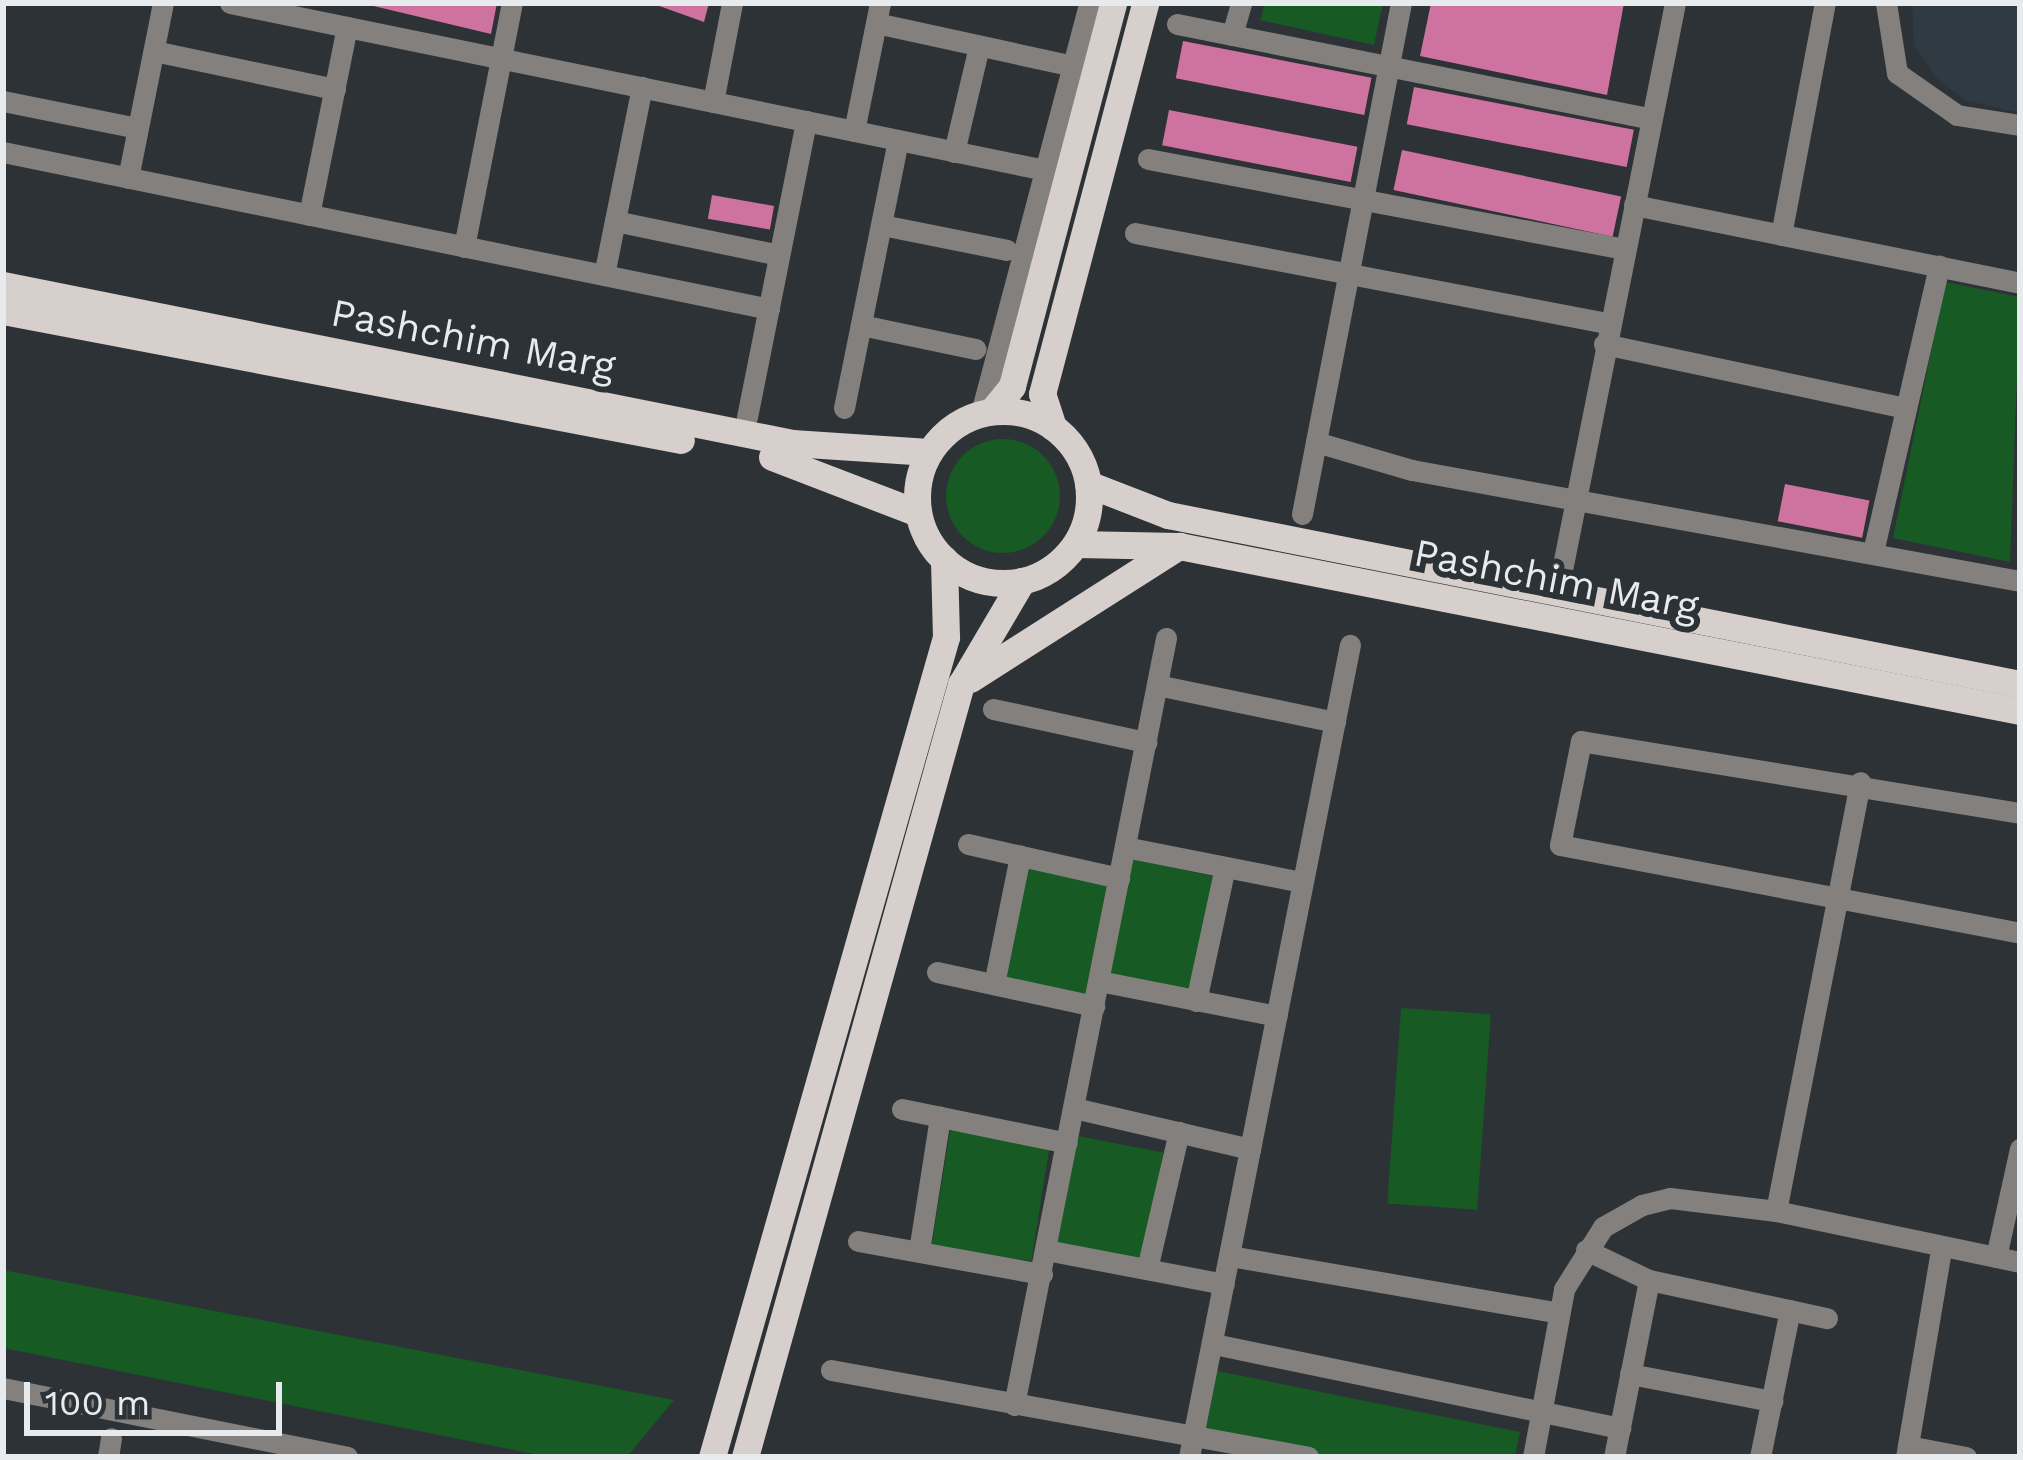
<!DOCTYPE html>
<style>
body{margin:0}
#map{position:relative;width:2023px;height:1460px;overflow:hidden;background:#2c3236;font-family:"Work Sans",sans-serif}
div>[style]{position:absolute}
.built>*{inset:0;background:#2f3a43}
.green>*{inset:0;background:#175a24;transform-origin:0 0}
.round{border-radius:50%}
.building>*{inset:0;background:#ce72a0;transform-origin:0 0}
.minor>*{height:21px;margin:-10.5px;padding:0 10.5px;transform-origin:10.5px;border-radius:10.5px;background:#84807e}
.major>*{height:27px;margin:-13.5px;padding:0 13.5px;transform-origin:13.5px;border-radius:13.5px;background:#d7cfcc}
.major>.ring{margin:-13.5px;padding:0;box-sizing:content-box;background:none;border:27px solid #d7cfcc;border-radius:50%}
span{translate:-50% -50%;white-space:nowrap;text-align:center;line-height:1.15;-webkit-text-stroke:12px #2c3236;paint-order:stroke}
.street-label{font-size:39px;color:#e7ebee}
.frame{position:absolute;inset:0;border:6px solid #e7ebee;pointer-events:none}
.scale{position:absolute;left:24px;top:1382px;width:258px;height:54px;box-sizing:border-box;border:6px solid #e7ebee;border-top:0;padding-left:15px;font-size:36px;line-height:42px;white-space:nowrap;color:#e7ebee;-webkit-text-stroke:9px #2c3236;paint-order:stroke}
</style>
<div id="map">
<div class="built">
<div style="clip-path:polygon(1912px 3px,2020px 3px,2020px 113px,1964px 100px,1935px 76px,1914px 45px)"></div>
</div>
<div class="green">
<div style="clip-path:polygon(1265px 3px,1383px 3px,1374px 45px,1260px 20px)"></div>
<div style="clip-path:polygon(1945px 282px,2020px 297px,2010px 562px,1893px 538px)"></div>
<div class="round" style="left:946px;top:439px;width:114px;height:114px"></div>
<div style="left:1132px;top:859px;width:86px;height:117px;rotate:12deg"></div>
<div style="left:1024px;top:864px;width:90px;height:115px;rotate:12deg"></div>
<div style="left:1401px;top:1008px;width:90px;height:196px;rotate:4deg"></div>
<div style="left:950px;top:1130px;width:101px;height:117px;rotate:9deg"></div>
<div style="left:1078px;top:1136px;width:87px;height:111px;rotate:11deg"></div>
<div style="clip-path:polygon(3px 1270px,158px 1300px,674px 1400px,627px 1457px,549px 1457px,3px 1348px)"></div>
<div style="clip-path:polygon(1217px 1371px,1520px 1432px,1515px 1457px,1286px 1457px,1204px 1441px)"></div>
</div>
<div class="building">
<div style="clip-path:polygon(361px 3px,497px 3px,491px 34px)"></div>
<div style="clip-path:polygon(651px 3px,709px 3px,704px 22px)"></div>
<div style="clip-path:polygon(1431px 3px,1624px 3px,1607px 95px,1420px 56px)"></div>
<div style="left:1183px;top:41px;width:192px;height:38px;rotate:11deg"></div>
<div style="left:1414px;top:87px;width:224px;height:38px;rotate:11deg"></div>
<div style="left:1169px;top:110px;width:192px;height:36px;rotate:11deg"></div>
<div style="left:1402px;top:150px;width:224px;height:41px;rotate:12deg"></div>
<div style="left:712px;top:195px;width:63px;height:24px;rotate:10deg"></div>
<div style="left:1785px;top:484px;width:86px;height:38px;rotate:11deg"></div>
</div>
<div class="minor">
<div style="left:230px;top:3px;width:822px;rotate:11.58deg"></div>
<div style="left:1886px;top:3px;width:71px;rotate:81.1deg"></div>
<div style="left:1897px;top:73px;width:73px;rotate:35deg"></div>
<div style="left:1957px;top:115px;width:64px;rotate:9deg"></div>
<div style="left:876px;top:23px;width:202px;rotate:12.3deg"></div>
<div style="left:1177px;top:24px;width:483px;rotate:11.3deg"></div>
<div style="left:1232px;top:35px;width:33px;rotate:-74deg"></div>
<div style="left:154px;top:51px;width:185px;rotate:11.9deg"></div>
<div style="left:3px;top:101px;width:137px;rotate:11.4deg"></div>
<div style="left:713px;top:102px;width:101px;rotate:-79.1deg"></div>
<div style="left:854px;top:131px;width:131px;rotate:-78.5deg"></div>
<div style="left:3px;top:152px;width:782px;rotate:11.58deg"></div>
<div style="left:954px;top:152px;width:109px;rotate:-76.7deg"></div>
<div style="left:1148px;top:159px;width:484px;rotate:10.7deg"></div>
<div style="left:128px;top:178px;width:178px;rotate:-78.7deg"></div>
<div style="left:1634px;top:205px;width:394px;rotate:11.4deg"></div>
<div style="left:309px;top:215px;width:192px;rotate:-78.6deg"></div>
<div style="left:615px;top:221px;width:167px;rotate:11.7deg"></div>
<div style="left:882px;top:225px;width:127px;rotate:11.3deg"></div>
<div style="left:1135px;top:233px;width:482px;rotate:10.8deg"></div>
<div style="left:1781px;top:235px;width:236px;rotate:-79.3deg"></div>
<div style="left:464px;top:247px;width:249px;rotate:-78.9deg"></div>
<div style="left:604px;top:275px;width:192px;rotate:-78.6deg"></div>
<div style="left:861px;top:325px;width:117px;rotate:11.8deg"></div>
<div style="left:1604px;top:344px;width:307px;rotate:12deg"></div>
<div style="left:844px;top:408px;width:273px;rotate:-78.6deg"></div>
<div style="left:981px;top:413px;width:424px;rotate:-75.2deg"></div>
<div style="left:747px;top:417px;width:302px;rotate:-78.7deg"></div>
<div style="left:1316px;top:442px;width:100px;rotate:16.3deg"></div>
<div style="left:1412px;top:470px;width:618px;rotate:10.35deg"></div>
<div style="left:1302px;top:514px;width:521px;rotate:-79.04deg"></div>
<div style="left:1873px;top:552px;width:294px;rotate:-77deg"></div>
<div style="left:1560px;top:580px;width:588px;rotate:-78.73deg"></div>
<div style="left:1157px;top:685px;width:182px;rotate:11.7deg"></div>
<div style="left:993px;top:709px;width:157px;rotate:12.2deg"></div>
<div style="left:2020px;top:813px;width:445px;rotate:-170.7deg"></div>
<div style="left:1581px;top:741px;width:106px;rotate:101.4deg"></div>
<div style="left:1560px;top:845px;width:468px;rotate:10.8deg"></div>
<div style="left:968px;top:844px;width:155px;rotate:12.7deg"></div>
<div style="left:1125px;top:847px;width:180px;rotate:11.2deg"></div>
<div style="left:937px;top:972px;width:161px;rotate:12.2deg"></div>
<div style="left:1099px;top:981px;width:181px;rotate:11.1deg"></div>
<div style="left:994px;top:984px;width:131px;rotate:-78.5deg"></div>
<div style="left:1196px;top:1001px;width:137px;rotate:-77.8deg"></div>
<div style="left:1074px;top:1108px;width:181px;rotate:13.1deg"></div>
<div style="left:902px;top:1109px;width:168px;rotate:11.6deg"></div>
<div style="left:1776px;top:1211px;width:437px;rotate:-78.9deg"></div>
<div style="left:858px;top:1241px;width:187px;rotate:10.2deg"></div>
<div style="left:1046px;top:1250px;width:181px;rotate:10.8deg"></div>
<div style="left:1586px;top:1250px;width:70px;rotate:25.5deg"></div>
<div style="left:1649px;top:1280px;width:182px;rotate:12.1deg"></div>
<div style="left:919px;top:1251px;width:136px;rotate:-81.1deg"></div>
<div style="left:1230px;top:1256px;width:334px;rotate:9.8deg"></div>
<div style="left:1996px;top:1257px;width:111px;rotate:-77.5deg"></div>
<div style="left:1147px;top:1269px;width:141px;rotate:-76.9deg"></div>
<div style="left:1214px;top:1344px;width:415px;rotate:11.7deg"></div>
<div style="left:831px;top:1370px;width:485px;rotate:10.3deg"></div>
<div style="left:1630px;top:1374px;width:145px;rotate:10.8deg"></div>
<div style="left:3px;top:1388px;width:351px;rotate:11.3deg"></div>
<div style="left:1014px;top:1405px;width:782px;rotate:-78.79deg"></div>
<div style="left:1908px;top:1446px;width:59px;rotate:10.7deg"></div>
<div style="left:108px;top:1457px;width:19px;rotate:-81deg"></div>
<div style="left:1189px;top:1457px;width:828px;rotate:-78.79deg"></div>
<div style="left:1533px;top:1457px;width:171px;rotate:-79.5deg"></div>
<div style="left:1564px;top:1289px;width:73px;rotate:-57.8deg"></div>
<div style="left:1603px;top:1227px;width:45px;rotate:-29.4deg"></div>
<div style="left:1642px;top:1205px;width:29px;rotate:-14deg"></div>
<div style="left:1670px;top:1198px;width:107px;rotate:7deg"></div>
<div style="left:1776px;top:1211px;width:249px;rotate:11.8deg"></div>
<div style="left:1614px;top:1457px;width:180px;rotate:-78.8deg"></div>
<div style="left:1760px;top:1457px;width:150px;rotate:-78.5deg"></div>
<div style="left:1906px;top:1457px;width:211px;rotate:-80.4deg"></div>
</div>
<div class="major">
<div style="left:3px;top:285px;width:805px;rotate:11.32deg"></div>
<div style="left:792px;top:443px;width:137px;rotate:3.8deg"></div>
<div style="left:3px;top:311px;width:690px;rotate:10.77deg"></div>
<div style="left:992px;top:411px;width:32px;rotate:-51deg"></div>
<div style="left:1012px;top:386px;width:396px;rotate:-75.2deg"></div>
<div class="ring" style="left:917px;top:411px;width:145px;height:145px"></div>
<div style="left:1053px;top:427px;width:35px;rotate:-108deg"></div>
<div style="left:1042px;top:394px;width:404px;rotate:-75.2deg"></div>
<div style="left:772px;top:457px;width:156px;rotate:21deg"></div>
<div style="left:1088px;top:484px;width:86px;rotate:21.2deg"></div>
<div style="left:1168px;top:515px;width:869px;rotate:11.22deg"></div>
<div style="left:1076px;top:544px;width:103px;rotate:1.1deg"></div>
<div style="left:1179px;top:546px;width:857px;rotate:11.1deg"></div>
<div style="left:970px;top:679px;width:248px;rotate:-32.5deg"></div>
<div style="left:712px;top:1457px;width:853px;rotate:-74.07deg"></div>
<div style="left:946px;top:637px;width:78px;rotate:-91.5deg"></div>
<div style="left:745px;top:1457px;width:803px;rotate:-74.39deg"></div>
<div style="left:961px;top:684px;width:120px;rotate:-59.4deg"></div>
</div>
<div class="street-label">
<span style="left:473px;top:340px;rotate:11deg">Pashchim Marg</span>
<span style="left:1556px;top:580px;rotate:11deg">Pashchim Marg</span>
</div>
<div class="frame"></div>
<div class="scale">100 m</div>
</div>
